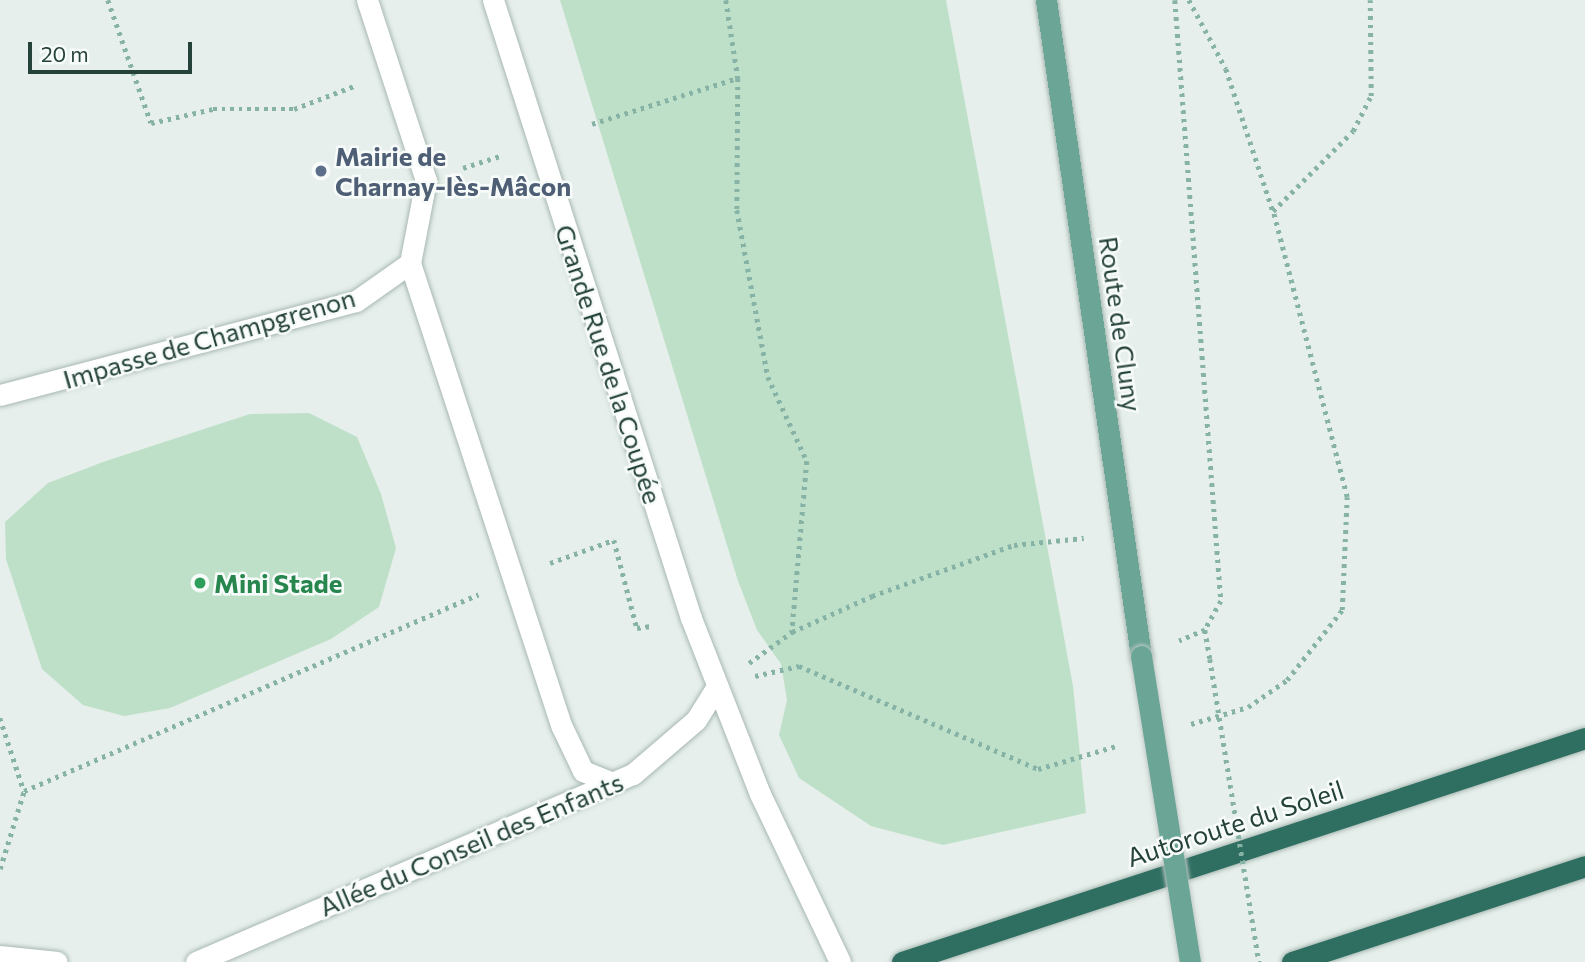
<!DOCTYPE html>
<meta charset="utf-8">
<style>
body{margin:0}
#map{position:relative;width:1585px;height:962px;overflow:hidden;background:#e6efeb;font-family:Commissioner,sans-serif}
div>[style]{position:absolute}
.green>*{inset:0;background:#bfe0c8}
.path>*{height:4.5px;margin-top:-2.25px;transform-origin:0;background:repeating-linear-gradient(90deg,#86b3a5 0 3.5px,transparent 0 8.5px)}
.roads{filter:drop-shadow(0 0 2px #a8b8b2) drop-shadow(0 0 2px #a8b8b2)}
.minor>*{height:21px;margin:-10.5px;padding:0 10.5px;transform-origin:10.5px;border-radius:10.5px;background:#fff}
.major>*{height:21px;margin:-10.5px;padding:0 10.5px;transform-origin:10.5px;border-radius:10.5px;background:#6aa596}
.highway>*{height:21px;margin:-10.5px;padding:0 10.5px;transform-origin:10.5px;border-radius:10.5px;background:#2f6f62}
.path-bridge>*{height:4.5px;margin-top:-2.25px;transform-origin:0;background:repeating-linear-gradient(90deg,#86b3a5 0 3.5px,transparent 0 8.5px)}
.bridges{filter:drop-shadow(0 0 2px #c2cac8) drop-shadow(0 0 2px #c2cac8)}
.major-bridge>*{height:21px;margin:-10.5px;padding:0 10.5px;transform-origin:10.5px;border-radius:10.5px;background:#6aa596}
.dots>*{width:19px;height:19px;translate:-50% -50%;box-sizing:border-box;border:4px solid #f7fbf9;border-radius:50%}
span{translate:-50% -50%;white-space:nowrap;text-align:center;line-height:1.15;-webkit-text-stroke:5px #f7fbf9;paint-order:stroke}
.service-label{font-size:26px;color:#4e5e75;font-weight:700}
.left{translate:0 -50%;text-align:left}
.street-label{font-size:26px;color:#24423a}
.leisure-label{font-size:26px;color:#27864d;font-weight:700}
.scale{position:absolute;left:28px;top:42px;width:164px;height:32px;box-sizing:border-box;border:4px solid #24423a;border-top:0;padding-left:9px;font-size:21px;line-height:24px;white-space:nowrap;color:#24423a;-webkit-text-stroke:5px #f7fbf9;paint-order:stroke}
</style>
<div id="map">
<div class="green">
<div style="clip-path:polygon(560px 0,946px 0,1073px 686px,1086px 813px,943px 845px,871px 826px,799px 778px,779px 735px,787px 700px,781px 664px,757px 630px,738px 581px)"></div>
<div style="clip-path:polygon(309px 413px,357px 437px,381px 494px,396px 548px,379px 607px,331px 639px,170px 708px,124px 716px,83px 705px,42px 669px,6px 559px,5px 522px,48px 483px,103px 462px,250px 414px)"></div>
</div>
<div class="path">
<div style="left:108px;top:0;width:130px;rotate:70.7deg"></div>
<div style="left:151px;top:123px;width:64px;rotate:-12.7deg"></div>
<div style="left:213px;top:109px;width:81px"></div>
<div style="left:294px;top:109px;width:64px;rotate:-21deg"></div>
<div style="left:726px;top:0;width:79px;rotate:81.3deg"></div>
<div style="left:738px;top:78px;width:132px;rotate:90.4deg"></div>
<div style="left:737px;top:210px;width:170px;rotate:79.5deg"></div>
<div style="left:768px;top:377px;width:93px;rotate:65.1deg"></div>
<div style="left:807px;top:461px;width:172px;rotate:95deg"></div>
<div style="left:1175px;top:0;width:603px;rotate:85.62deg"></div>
<div style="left:1221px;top:601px;width:33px;rotate:119deg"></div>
<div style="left:1205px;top:630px;width:28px;rotate:157deg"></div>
<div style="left:1189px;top:0;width:78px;rotate:61.8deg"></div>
<div style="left:1226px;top:69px;width:150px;rotate:71.7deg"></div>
<div style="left:592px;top:124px;width:153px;rotate:-17.5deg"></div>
<div style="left:463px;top:168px;width:40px;rotate:-18deg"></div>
<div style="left:550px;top:563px;width:68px;rotate:-19.8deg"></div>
<div style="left:614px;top:540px;width:91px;rotate:75.4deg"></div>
<div style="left:637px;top:628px;width:14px;rotate:-8deg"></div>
<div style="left:1205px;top:630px;width:29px;rotate:80deg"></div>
<div style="left:749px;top:663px;width:53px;rotate:-35.8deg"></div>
<div style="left:792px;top:632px;width:88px;rotate:-24.2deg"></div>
<div style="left:872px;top:596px;width:151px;rotate:-19.8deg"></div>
<div style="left:1014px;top:545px;width:70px;rotate:-5.7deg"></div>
<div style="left:755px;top:676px;width:45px;rotate:-12.8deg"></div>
<div style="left:799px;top:666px;width:260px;rotate:23.3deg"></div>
<div style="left:1038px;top:769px;width:81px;rotate:-16.4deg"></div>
<div style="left:0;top:718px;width:77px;rotate:71.8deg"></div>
<div style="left:1191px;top:724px;width:59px;rotate:-16.6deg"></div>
<div style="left:1248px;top:707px;width:47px;rotate:-34.7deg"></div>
<div style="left:1287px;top:680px;width:89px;rotate:-51.8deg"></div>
<div style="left:1342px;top:610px;width:113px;rotate:-87.5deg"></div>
<div style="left:1347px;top:497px;width:295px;rotate:-104.5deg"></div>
<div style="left:1273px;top:211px;width:113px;rotate:-45deg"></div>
<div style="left:1353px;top:131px;width:39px;rotate:-63deg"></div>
<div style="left:1371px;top:96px;width:96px;rotate:-90.6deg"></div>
<div style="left:0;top:869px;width:82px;rotate:-72.9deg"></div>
<div style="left:24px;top:791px;width:495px;rotate:-23.4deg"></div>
</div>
<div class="roads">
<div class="minor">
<div style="left:367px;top:0;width:189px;rotate:71.9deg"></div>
<div style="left:426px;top:180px;width:85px;rotate:100.9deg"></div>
<div style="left:410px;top:263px;width:488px;rotate:71.9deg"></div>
<div style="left:562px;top:727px;width:49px;rotate:64.5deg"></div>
<div style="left:583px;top:771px;width:32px;rotate:22deg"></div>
<div style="left:493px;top:0;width:649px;rotate:72.24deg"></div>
<div style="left:691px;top:618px;width:189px;rotate:68.6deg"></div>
<div style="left:760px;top:794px;width:186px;rotate:64.5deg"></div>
<div style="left:0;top:395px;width:368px;rotate:-14.8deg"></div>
<div style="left:356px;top:301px;width:66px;rotate:-35.1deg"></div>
<div style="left:0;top:956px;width:57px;rotate:6deg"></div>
<div style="left:196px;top:962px;width:476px;rotate:-23.3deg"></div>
<div style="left:633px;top:774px;width:83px;rotate:-40.6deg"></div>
<div style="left:696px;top:720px;width:40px;rotate:-58deg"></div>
</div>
<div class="major">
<div style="left:1046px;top:0;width:663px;rotate:81.76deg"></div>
</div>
<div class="highway">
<div style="left:902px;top:962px;width:719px;rotate:-18.16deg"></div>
<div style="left:1292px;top:962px;width:308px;rotate:-18.1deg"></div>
</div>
</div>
<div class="path-bridge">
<div style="left:1210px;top:659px;width:307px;rotate:80.8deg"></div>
</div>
<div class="bridges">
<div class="major-bridge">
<div style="left:1141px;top:656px;width:310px;rotate:80.9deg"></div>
</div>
</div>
<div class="dots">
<div style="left:321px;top:171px;background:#5c6f8a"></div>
<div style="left:200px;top:583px;background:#2e9e5b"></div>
</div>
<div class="service-label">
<span class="left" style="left:335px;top:171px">Mairie de<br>Charnay-lès-Mâcon</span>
</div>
<div class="street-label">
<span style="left:1121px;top:324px;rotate:82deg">Route de Cluny</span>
<span style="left:209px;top:338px;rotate:-16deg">Impasse de Champgrenon</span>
<span style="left:609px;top:364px;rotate:72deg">Grande Rue de la Coupée</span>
<span style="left:1235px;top:823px;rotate:-18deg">Autoroute du Soleil</span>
<span style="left:471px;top:844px;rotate:-23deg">Allée du Conseil des Enfants</span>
</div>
<div class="leisure-label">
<span class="left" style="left:214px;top:583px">Mini Stade</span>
</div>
<div class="scale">20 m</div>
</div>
